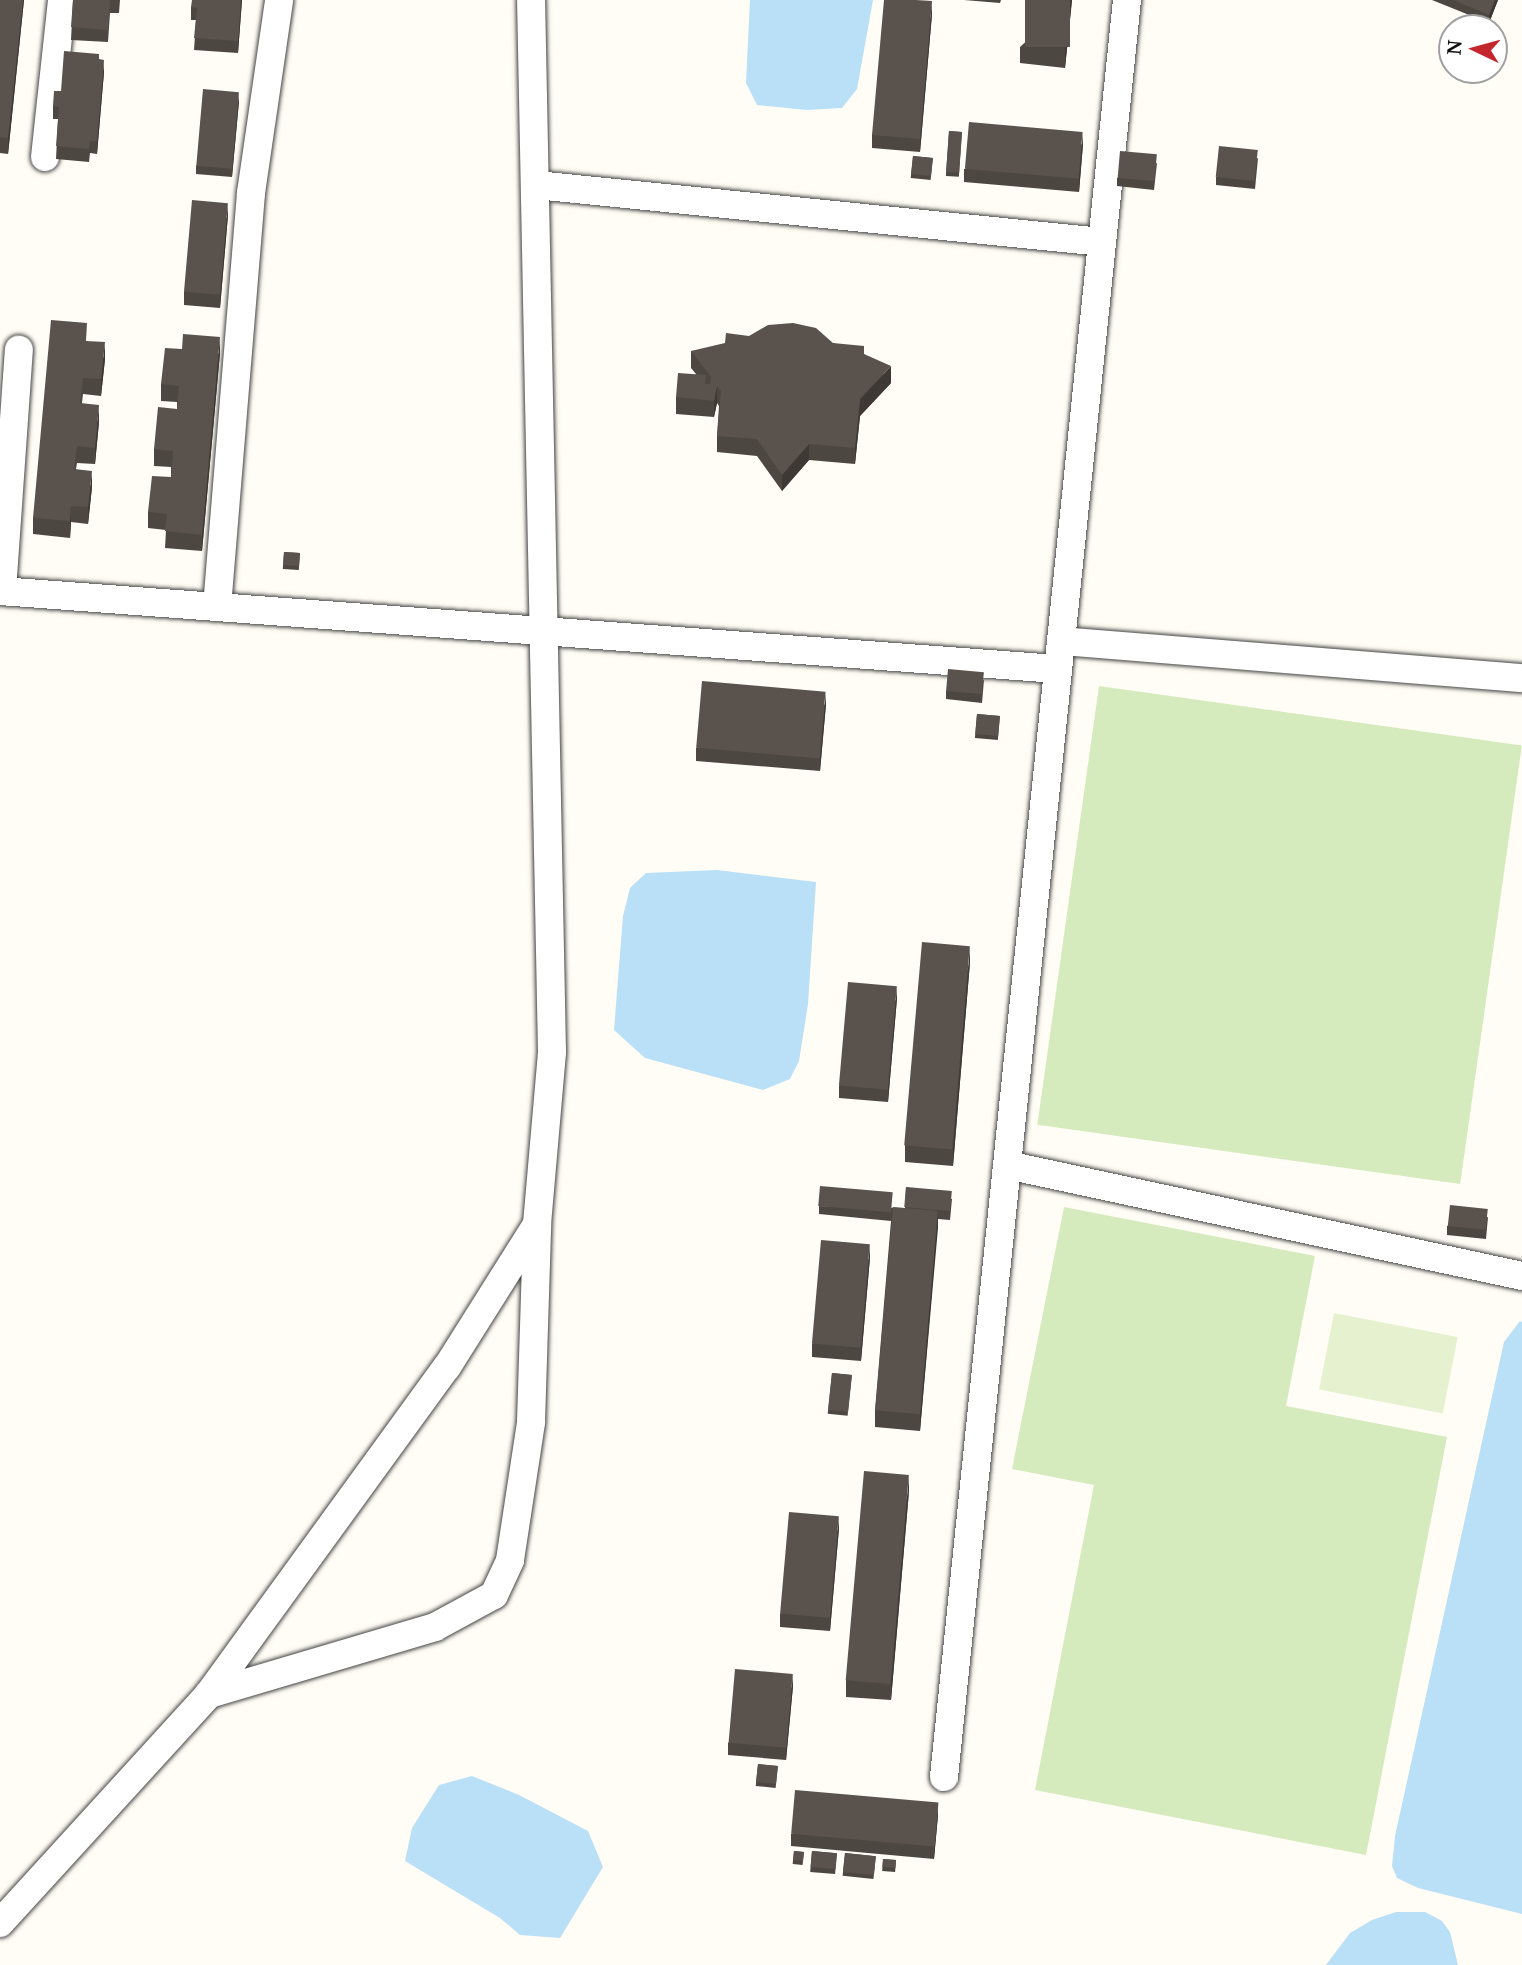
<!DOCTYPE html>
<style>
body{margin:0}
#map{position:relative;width:1522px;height:1965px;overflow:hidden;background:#fffdf5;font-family:"Noto Serif",serif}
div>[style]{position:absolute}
.green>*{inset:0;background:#d5ebbd;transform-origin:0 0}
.pitch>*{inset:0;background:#e6f2cf;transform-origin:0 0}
.water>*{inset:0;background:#b9e0f7}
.roads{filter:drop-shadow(0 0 2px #444) drop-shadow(0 0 2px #444)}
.minor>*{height:28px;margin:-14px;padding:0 14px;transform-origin:14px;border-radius:14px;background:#fff}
.wall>*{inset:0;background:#4d4742;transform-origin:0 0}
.shaded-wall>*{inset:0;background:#3f3936}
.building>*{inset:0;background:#5a524d;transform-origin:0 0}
span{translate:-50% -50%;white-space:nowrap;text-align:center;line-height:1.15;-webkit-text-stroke:7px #fff;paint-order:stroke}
.north{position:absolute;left:1438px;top:14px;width:70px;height:70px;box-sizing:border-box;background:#fff;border:2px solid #a0a0a0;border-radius:50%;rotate:275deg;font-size:19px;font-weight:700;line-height:28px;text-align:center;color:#111}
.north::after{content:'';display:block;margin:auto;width:24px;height:32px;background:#c4262e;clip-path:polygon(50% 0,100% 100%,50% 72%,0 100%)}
</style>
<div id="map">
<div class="green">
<div style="left:1099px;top:686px;width:427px;height:443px;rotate:8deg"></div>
<div style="clip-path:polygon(1064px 1207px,1315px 1256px,1286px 1406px,1447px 1437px,1366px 1855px,1035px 1790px,1094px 1485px,1012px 1469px)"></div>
</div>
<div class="pitch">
<div style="left:1334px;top:1313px;width:126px;height:78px;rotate:11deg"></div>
</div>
<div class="water">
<div style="clip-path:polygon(750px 0,873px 0,857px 89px,842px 108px,807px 110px,757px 105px,746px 83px)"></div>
<div style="clip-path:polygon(717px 870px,816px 882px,808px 1004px,799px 1061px,790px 1079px,763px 1090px,645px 1058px,614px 1030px,623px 916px,630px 888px,646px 873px)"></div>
<div style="clip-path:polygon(1520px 1321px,1522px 1322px,1522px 1914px,1418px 1888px,1397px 1878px,1392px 1866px,1395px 1836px,1504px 1342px)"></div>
<div style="clip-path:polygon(472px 1776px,519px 1795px,588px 1831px,603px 1867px,560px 1938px,520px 1935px,500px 1918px,405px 1861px,412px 1828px,439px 1785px)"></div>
<div style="clip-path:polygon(1396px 1912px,1425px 1912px,1442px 1921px,1450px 1932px,1458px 1965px,1326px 1965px,1350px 1933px,1372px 1920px)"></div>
</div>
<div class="roads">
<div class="minor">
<div style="left:45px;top:157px;width:158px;rotate:-83.8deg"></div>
<div style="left:536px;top:185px;width:569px;rotate:5.75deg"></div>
<div style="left:0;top:591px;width:1061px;rotate:4.22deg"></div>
<div style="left:2px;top:591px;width:242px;rotate:-86deg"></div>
<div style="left:217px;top:607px;width:415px;rotate:-85.3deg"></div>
<div style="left:251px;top:193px;width:195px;rotate:-81.7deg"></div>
<div style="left:1061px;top:641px;width:462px;rotate:4.6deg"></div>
<div style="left:1007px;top:1165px;width:527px;rotate:12.16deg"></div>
<div style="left:209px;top:1694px;width:236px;rotate:-16.5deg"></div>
<div style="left:435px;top:1627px;width:67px;rotate:-28.5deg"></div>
<div style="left:494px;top:1595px;width:38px;rotate:-65deg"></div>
<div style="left:510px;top:1560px;width:140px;rotate:-81.3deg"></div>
<div style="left:531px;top:1422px;width:196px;rotate:-88.2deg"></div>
<div style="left:944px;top:1777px;width:1786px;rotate:-84.12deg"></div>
<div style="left:0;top:1923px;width:310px;rotate:-47.6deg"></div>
<div style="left:209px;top:1694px;width:404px;rotate:-54deg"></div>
<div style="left:447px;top:1367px;width:169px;rotate:-57.8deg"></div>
<div style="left:537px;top:1224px;width:173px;rotate:-85deg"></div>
<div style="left:552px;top:1052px;width:1052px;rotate:-91.14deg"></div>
</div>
</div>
<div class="wall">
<div style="clip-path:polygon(0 0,24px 0,8px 154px,0 153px)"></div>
<div style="clip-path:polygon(73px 0,120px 0,119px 13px,110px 13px,108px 42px,71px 40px)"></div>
<div style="clip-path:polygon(242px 0,238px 53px,194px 50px,196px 20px,191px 20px,191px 7px)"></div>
<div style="clip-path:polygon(964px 0,1001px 0,1000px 3px)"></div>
<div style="clip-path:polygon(1072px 0,1065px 68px,1020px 63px,1020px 47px)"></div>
<div style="clip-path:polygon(1432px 0,1498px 0,1489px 23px)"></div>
<div style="clip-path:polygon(932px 14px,920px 152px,872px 148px,872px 135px)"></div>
<div style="clip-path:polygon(99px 59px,104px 72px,97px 154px,90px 153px,89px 162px,56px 159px,58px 119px,53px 119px,53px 106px,61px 91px)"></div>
<div style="clip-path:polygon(239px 101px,232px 177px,196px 174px,196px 166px)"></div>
<div style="left:949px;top:131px;width:13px;height:45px;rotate:4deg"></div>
<div style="clip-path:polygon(1083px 144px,1079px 192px,964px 182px,964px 169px)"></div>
<div style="left:913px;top:156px;width:20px;height:22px;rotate:6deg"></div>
<div style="clip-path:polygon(1258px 158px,1255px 189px,1216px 185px,1216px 177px)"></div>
<div style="clip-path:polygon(1157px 163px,1154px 190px,1117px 186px,1117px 178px)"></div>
<div style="clip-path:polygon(228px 215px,220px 308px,184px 305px,184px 292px)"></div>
<div style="clip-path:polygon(87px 341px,105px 359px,101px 396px,83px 394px,82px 403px,99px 422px,95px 464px,77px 463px,76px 469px,92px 487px,88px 524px,71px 522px,70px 538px,33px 534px,33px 518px)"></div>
<div style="clip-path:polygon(833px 343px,864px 354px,891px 383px,860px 416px,855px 464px,809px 460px,782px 491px,757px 456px,717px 452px,717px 436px,719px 406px,717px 403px,714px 417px,676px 414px,676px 397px,696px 374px,691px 368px,691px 351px)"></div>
<div style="clip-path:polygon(220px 353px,202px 551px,165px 548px,166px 530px,148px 528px,148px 512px,171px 477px,171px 467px,154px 466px,154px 449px,177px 409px,177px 402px,161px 401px,161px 384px)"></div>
<div style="left:284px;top:552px;width:16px;height:17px;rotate:4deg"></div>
<div style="clip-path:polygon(984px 680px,982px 703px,946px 699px,946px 691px)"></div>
<div style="clip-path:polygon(826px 704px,820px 771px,696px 761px,696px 748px)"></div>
<div style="left:977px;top:714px;width:23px;height:24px;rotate:5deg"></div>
<div style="clip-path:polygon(970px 962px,953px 1166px,905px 1162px,905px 1145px)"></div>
<div style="clip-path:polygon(897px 998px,888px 1102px,839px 1098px,839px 1086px)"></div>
<div style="clip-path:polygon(906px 1187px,952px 1199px,950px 1220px,938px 1219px,920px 1431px,875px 1427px,875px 1410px,891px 1221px,819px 1214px,819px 1206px,905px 1208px)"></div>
<div style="clip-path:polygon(1488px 1217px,1486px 1239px,1447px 1235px,1447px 1226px)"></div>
<div style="clip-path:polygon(870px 1257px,861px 1361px,812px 1357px,812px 1344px)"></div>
<div style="left:832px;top:1373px;width:20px;height:41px;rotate:6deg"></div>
<div style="clip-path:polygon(909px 1491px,891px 1700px,846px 1697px,846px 1680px)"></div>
<div style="clip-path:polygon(839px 1528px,830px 1631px,780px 1627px,780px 1614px)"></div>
<div style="clip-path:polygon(793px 1686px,786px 1760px,728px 1755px,728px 1743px)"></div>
<div style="left:758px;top:1764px;width:20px;height:22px;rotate:6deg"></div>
<div style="clip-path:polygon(938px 1815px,934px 1859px,791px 1846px,791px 1834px)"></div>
<div style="left:794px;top:1851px;width:10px;height:13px;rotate:6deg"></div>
<div style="left:812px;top:1851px;width:25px;height:21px;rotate:5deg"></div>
<div style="left:845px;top:1853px;width:31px;height:23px;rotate:6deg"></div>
<div style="left:883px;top:1859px;width:13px;height:12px;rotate:4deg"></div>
</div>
<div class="shaded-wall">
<div style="clip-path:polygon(23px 0,24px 0,8px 154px,8px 138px)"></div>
<div style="clip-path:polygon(241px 0,242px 0,238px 53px,238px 41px)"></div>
<div style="clip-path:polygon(1070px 0,1072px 0,1065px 68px,1065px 51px)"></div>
<div style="clip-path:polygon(1495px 0,1498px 0,1489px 23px,1489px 15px)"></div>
<div style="clip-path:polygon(932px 1px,932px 14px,920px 152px,920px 139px)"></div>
<div style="clip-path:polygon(104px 60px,104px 72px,97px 154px,97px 141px)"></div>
<div style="clip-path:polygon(239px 92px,239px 101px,232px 177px,232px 169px)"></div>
<div style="clip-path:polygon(1083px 132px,1083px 144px,1079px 192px,1079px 179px)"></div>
<div style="clip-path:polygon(228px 203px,228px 215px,220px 308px,220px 296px)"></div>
<div style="clip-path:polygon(220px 337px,220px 353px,202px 551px,202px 535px)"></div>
<div style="clip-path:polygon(105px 342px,105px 359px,101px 396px,101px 379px)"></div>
<div style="clip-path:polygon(891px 366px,891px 383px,860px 416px,855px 464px,855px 448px,860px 399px)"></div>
<div style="clip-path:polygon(717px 386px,717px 403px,714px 417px,714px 401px)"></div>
<div style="clip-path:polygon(99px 405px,99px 422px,95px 464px,95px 448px)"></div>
<div style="clip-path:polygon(809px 444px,809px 460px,782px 491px,782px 475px)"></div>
<div style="clip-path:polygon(92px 471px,92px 487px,88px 524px,88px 507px)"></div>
<div style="clip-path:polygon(71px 506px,71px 522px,70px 538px,70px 521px)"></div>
<div style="clip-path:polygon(826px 692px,826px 704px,820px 771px,820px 759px)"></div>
<div style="clip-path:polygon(970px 946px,970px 962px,953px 1166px,953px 1149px)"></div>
<div style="clip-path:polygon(897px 986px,897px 998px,888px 1102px,888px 1090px)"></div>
<div style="clip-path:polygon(938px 1211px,938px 1228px,920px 1431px,920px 1414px)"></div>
<div style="clip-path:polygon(870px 1244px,870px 1257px,861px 1361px,861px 1349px)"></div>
<div style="clip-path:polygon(909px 1475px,909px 1491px,891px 1700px,891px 1684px)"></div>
<div style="clip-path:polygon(839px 1516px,839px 1528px,830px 1631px,830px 1619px)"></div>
<div style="clip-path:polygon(793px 1674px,793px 1686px,786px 1760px,786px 1748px)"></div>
<div style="clip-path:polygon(938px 1803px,938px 1815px,934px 1859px,934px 1846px)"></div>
</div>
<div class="building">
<div style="clip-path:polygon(0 0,23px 0,8px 138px,0 137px)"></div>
<div style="clip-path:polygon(73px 0,119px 0,110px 0,108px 30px,71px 27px)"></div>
<div style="clip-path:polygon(192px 0,241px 0,238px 41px,194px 38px,197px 8px,191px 7px)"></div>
<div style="clip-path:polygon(884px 0,916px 0,932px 1px,920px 139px,872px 135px)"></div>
<div style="left:1025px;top:0;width:45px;height:47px"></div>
<div style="clip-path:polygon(1453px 0,1495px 0,1489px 15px)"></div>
<div style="clip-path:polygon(64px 51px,99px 54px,99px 59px,104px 60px,97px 141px,90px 141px,89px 149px,56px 146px,59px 107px,53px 106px,54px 91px,61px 91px)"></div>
<div style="left:203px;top:89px;width:36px;height:77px;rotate:5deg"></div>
<div style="left:969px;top:122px;width:114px;height:47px;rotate:5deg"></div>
<div style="left:949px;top:131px;width:13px;height:41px;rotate:4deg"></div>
<div style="left:1219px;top:146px;width:39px;height:31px;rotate:6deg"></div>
<div style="left:1120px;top:151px;width:37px;height:27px;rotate:5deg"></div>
<div style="left:913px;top:156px;width:20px;height:18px;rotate:6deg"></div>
<div style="left:192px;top:200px;width:36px;height:92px;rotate:5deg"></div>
<div style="clip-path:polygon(51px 320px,87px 323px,86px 341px,105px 342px,101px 379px,83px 378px,80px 403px,99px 405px,95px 448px,77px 446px,74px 469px,92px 471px,88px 507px,71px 506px,70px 521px,33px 518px)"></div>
<div style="clip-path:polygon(793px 323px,816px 328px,833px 343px,864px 346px,864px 354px,891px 366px,860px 399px,855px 448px,809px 444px,782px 475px,757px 439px,717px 436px,721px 391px,717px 386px,714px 401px,676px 397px,678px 373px,706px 375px,705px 384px,710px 384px,711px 377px,691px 351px,725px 343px,726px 333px,749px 336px,768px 325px)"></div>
<div style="clip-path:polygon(183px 334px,220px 337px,202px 535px,165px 531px,167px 514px,148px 512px,152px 476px,171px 477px,173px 451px,154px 449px,158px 407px,177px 409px,179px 386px,161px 384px,165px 348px,182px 349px)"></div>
<div style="left:284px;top:552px;width:16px;height:13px;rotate:4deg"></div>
<div style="left:948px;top:669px;width:36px;height:22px;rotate:5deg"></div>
<div style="left:702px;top:681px;width:124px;height:67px;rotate:5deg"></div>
<div style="left:977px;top:714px;width:23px;height:20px;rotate:5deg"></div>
<div style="left:922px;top:942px;width:48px;height:204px;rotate:5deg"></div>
<div style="left:848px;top:982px;width:49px;height:104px;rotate:5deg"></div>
<div style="left:820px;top:1186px;width:73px;height:20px;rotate:5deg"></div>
<div style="left:906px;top:1187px;width:46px;height:20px;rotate:5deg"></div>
<div style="left:1450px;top:1205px;width:38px;height:21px;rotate:6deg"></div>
<div style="left:893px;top:1207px;width:45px;height:204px;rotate:5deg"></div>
<div style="left:821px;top:1240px;width:49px;height:104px;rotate:5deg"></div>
<div style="left:832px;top:1373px;width:20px;height:37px;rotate:6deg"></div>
<div style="left:864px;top:1471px;width:45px;height:210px;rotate:5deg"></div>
<div style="left:789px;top:1512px;width:50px;height:102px;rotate:5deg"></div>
<div style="left:735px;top:1669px;width:58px;height:74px;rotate:5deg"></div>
<div style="left:758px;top:1764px;width:20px;height:18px;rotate:6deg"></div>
<div style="left:795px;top:1790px;width:144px;height:44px;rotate:5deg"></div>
<div style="left:794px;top:1851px;width:10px;height:9px;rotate:6deg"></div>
<div style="left:812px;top:1851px;width:25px;height:16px;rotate:5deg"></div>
<div style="left:845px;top:1853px;width:31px;height:19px;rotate:6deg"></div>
<div style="left:883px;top:1859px;width:13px;height:8px;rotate:4deg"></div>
</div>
<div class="north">N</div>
</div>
